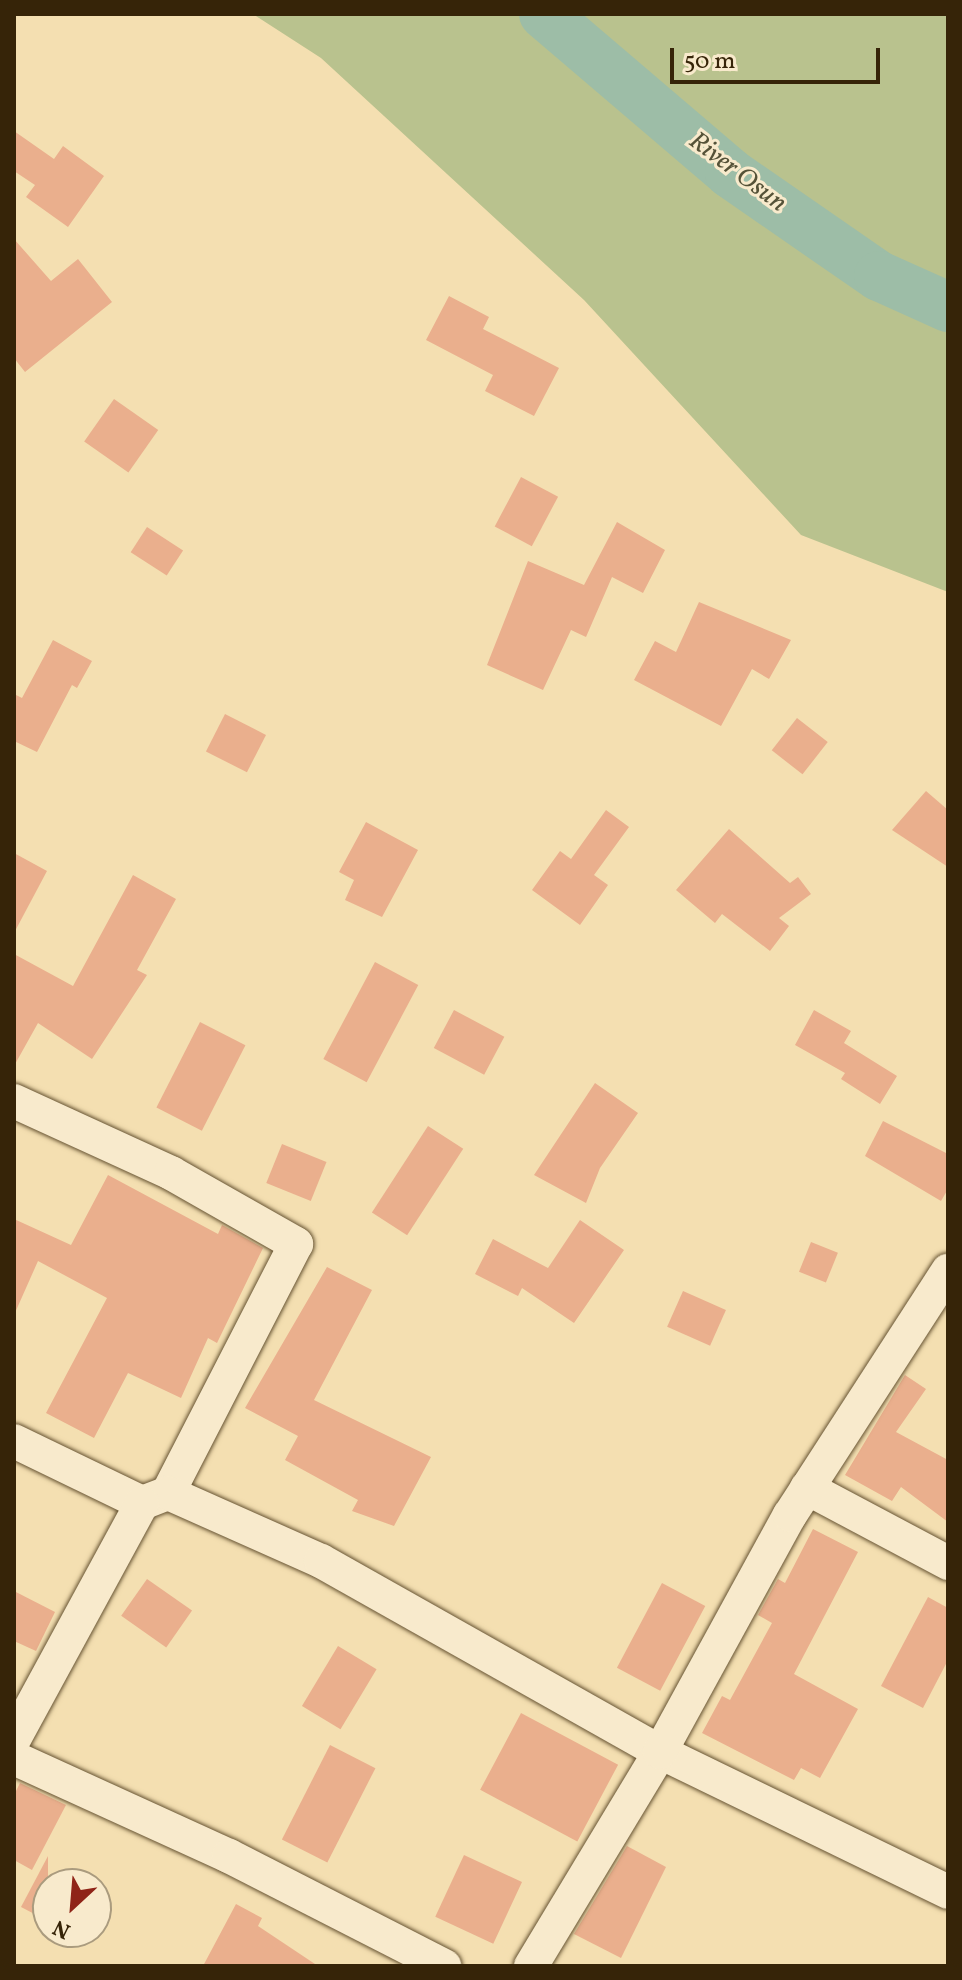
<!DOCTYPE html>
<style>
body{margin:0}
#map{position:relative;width:962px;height:1980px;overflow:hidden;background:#f4dfb1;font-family:Vollkorn,serif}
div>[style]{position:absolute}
.green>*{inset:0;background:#b9c28e}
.river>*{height:50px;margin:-25px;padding:0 25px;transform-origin:25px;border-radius:25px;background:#9dbda7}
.building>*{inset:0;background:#eaaf8d;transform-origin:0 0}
.roads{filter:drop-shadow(0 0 2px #665332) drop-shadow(0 0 2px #665332)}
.minor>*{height:34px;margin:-17px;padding:0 17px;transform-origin:17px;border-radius:17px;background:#f8eacc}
span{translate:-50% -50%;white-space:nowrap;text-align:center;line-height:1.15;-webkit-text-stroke:6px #f8eacc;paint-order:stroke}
.water-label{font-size:26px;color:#555238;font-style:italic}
.frame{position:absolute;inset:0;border:16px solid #362408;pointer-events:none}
.north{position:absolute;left:32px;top:1868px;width:80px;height:80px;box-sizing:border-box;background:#f8eacc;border:2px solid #aa9b7e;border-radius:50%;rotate:206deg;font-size:22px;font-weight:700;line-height:32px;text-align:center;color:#362408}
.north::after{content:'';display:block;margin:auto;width:28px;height:36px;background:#8f2418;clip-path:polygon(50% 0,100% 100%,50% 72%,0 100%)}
.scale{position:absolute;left:670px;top:48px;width:210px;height:36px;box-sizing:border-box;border:4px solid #362408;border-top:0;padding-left:10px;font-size:24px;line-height:28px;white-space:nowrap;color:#362408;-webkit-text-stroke:6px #f8eacc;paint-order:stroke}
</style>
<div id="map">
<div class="green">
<div style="clip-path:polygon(253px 14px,948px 14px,948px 592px,801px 535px,584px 300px,321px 58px)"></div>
</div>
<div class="river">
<div style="left:544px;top:14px;width:245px;rotate:40.5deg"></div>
<div style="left:730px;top:173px;width:181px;rotate:34.7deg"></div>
<div style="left:879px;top:276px;width:76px;rotate:24.2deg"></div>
</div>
<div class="building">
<div style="clip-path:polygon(14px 131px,54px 159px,63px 146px,104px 176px,68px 227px,26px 197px,35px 185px,14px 171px)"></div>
<div style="clip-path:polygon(14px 239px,51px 281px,78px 259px,112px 302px,25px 372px,14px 358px)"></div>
<div style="clip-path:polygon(449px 296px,489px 317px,483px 329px,559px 368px,534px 416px,485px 391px,493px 375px,426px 340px)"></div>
<div style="left:114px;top:399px;width:54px;height:52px;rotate:35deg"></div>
<div style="left:521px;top:477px;width:42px;height:56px;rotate:28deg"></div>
<div style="clip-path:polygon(617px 522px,665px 550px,643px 593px,612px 577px,586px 637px,571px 630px,543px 690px,487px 665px,528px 561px,584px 585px)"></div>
<div style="left:147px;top:527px;width:43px;height:30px;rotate:33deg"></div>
<div style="clip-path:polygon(699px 602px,791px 640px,769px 679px,752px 669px,721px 726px,634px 680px,655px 641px,676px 652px)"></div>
<div style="clip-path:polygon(53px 640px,92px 661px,77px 688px,72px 685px,37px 752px,14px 741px,14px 694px,22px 698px)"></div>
<div style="left:225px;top:714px;width:46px;height:42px;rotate:27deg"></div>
<div style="left:797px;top:718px;width:39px;height:41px;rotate:38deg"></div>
<div style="clip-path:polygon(926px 791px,948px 810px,948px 867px,892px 830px)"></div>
<div style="clip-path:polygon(606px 810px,629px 827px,594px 875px,608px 885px,580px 925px,532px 890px,560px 851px,571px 859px)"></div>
<div style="clip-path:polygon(366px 822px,418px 850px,382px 917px,345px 900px,354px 880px,339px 872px)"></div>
<div style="clip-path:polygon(729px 829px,790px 883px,798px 877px,811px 894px,779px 918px,789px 926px,770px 951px,722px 914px,715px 923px,676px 890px)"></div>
<div style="clip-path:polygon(14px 853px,47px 871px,14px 933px)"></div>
<div style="clip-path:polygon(133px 875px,176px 899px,137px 970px,147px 975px,92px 1059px,38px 1023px,14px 1066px,14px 954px,73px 986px)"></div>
<div style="left:375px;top:962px;width:49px;height:110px;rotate:28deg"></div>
<div style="left:454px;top:1010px;width:57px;height:43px;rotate:28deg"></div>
<div style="clip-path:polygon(814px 1010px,851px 1031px,844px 1043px,897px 1076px,880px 1104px,841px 1079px,845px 1073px,795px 1045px)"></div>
<div style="left:200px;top:1022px;width:51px;height:96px;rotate:27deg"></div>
<div style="clip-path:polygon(595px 1083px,638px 1113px,600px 1168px,586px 1203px,534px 1175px)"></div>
<div style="clip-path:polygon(883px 1121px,948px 1154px,948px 1189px,941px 1201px,865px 1156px)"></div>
<div style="left:428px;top:1126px;width:42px;height:103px;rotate:33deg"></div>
<div style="left:282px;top:1144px;width:48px;height:42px;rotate:22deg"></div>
<div style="clip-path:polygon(108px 1175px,218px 1234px,222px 1225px,263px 1248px,217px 1343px,208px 1338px,181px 1398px,128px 1373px,94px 1438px,46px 1413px,107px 1298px,38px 1261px,14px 1315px,14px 1219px,71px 1245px)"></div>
<div style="clip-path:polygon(580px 1220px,624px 1250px,574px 1323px,522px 1288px,518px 1296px,475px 1274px,493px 1239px,548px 1268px)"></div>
<div style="left:811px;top:1242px;width:29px;height:32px;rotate:22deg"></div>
<div style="clip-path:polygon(327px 1267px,372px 1290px,314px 1400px,431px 1457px,394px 1526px,352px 1511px,358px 1500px,285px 1460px,298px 1436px,245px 1408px)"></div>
<div style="left:683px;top:1291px;width:47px;height:39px;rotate:24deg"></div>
<div style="clip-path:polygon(905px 1375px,926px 1389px,896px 1432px,948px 1460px,948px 1522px,901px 1487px,892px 1501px,845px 1475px)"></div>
<div style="clip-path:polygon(813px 1529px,858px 1552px,794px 1674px,858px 1709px,820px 1778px,801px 1768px,794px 1780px,702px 1733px,722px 1696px,730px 1700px,772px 1623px,758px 1615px,778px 1579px,785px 1583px)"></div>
<div style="left:147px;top:1579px;width:55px;height:45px;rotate:35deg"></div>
<div style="left:662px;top:1583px;width:49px;height:96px;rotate:28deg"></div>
<div style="clip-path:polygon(14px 1591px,55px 1612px,36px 1651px,14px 1641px)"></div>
<div style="clip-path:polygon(928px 1597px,948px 1608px,948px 1660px,923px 1708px,881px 1686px)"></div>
<div style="left:338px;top:1646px;width:45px;height:70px;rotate:31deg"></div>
<div style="left:521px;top:1713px;width:110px;height:87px;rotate:28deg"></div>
<div style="left:330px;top:1745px;width:51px;height:106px;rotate:27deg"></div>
<div style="clip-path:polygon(20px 1783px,66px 1805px,32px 1870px,14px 1860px,14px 1795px)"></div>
<div style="clip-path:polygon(627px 1846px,666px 1867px,621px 1958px,574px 1934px)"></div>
<div style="left:464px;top:1855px;width:64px;height:68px;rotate:25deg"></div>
<div style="clip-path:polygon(48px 1856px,48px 1921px,21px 1907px)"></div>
<div style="clip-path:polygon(236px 1904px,262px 1918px,258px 1926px,318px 1966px,203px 1966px)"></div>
</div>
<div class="roads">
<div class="minor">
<div style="left:14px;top:1101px;width:173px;rotate:24.6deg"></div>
<div style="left:171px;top:1173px;width:144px;rotate:29.6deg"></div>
<div style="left:296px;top:1244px;width:280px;rotate:117.2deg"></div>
<div style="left:168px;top:1493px;width:28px;rotate:159deg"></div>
<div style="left:142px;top:1503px;width:142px;rotate:-154.2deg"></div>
<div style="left:807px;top:1488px;width:160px;rotate:28deg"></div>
<div style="left:168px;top:1493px;width:167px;rotate:24deg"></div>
<div style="left:321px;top:1561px;width:389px;rotate:29.4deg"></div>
<div style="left:660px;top:1752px;width:320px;rotate:25.9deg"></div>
<div style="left:14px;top:1739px;width:268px;rotate:-61.5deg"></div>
<div style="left:14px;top:1758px;width:236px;rotate:24.5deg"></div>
<div style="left:229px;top:1856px;width:242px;rotate:27.1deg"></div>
<div style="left:531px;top:1966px;width:250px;rotate:-58.9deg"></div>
<div style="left:660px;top:1752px;width:270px;rotate:-61.3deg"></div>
<div style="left:790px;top:1515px;width:291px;rotate:-57.1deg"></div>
</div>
</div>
<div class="water-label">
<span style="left:737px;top:173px;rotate:37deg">River Osun</span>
</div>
<div class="frame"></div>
<div class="north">N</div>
<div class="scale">50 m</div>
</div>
